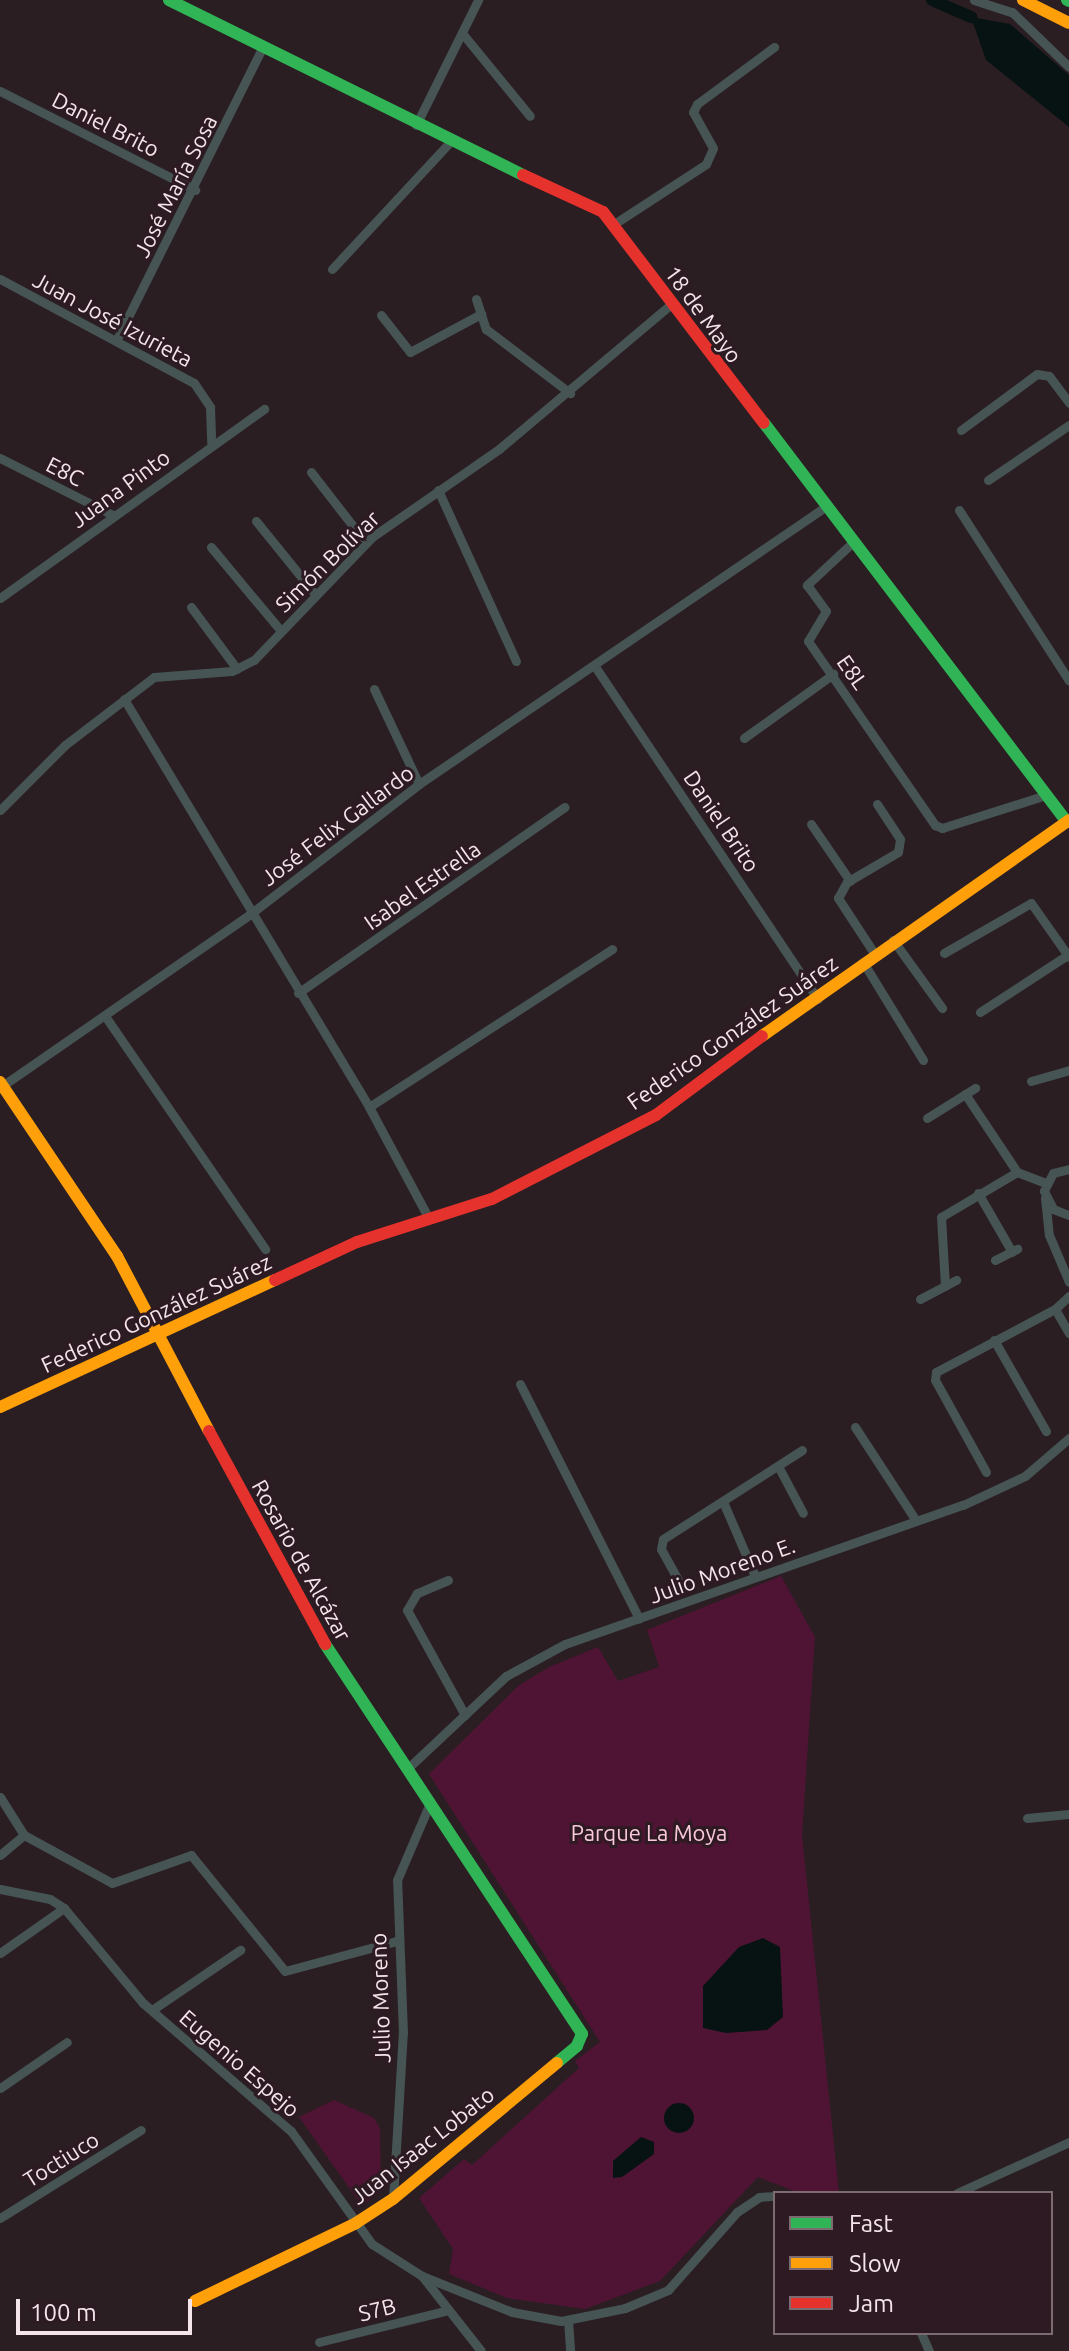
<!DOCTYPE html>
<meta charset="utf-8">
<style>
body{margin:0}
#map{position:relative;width:1069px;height:2351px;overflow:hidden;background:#2a1e23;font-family:Ubuntu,sans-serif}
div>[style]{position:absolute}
.green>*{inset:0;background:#4f1433}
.water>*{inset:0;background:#071312}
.round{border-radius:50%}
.canal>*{height:12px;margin:-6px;padding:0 6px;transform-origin:6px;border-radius:6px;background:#071312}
.street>*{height:9px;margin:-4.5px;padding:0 4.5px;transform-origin:4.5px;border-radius:4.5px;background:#465453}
.fast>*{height:12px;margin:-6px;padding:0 6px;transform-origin:6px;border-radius:6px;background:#30b455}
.slow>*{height:12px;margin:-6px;padding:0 6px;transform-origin:6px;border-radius:6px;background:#ff9f0a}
.jam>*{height:12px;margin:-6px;padding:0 6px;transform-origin:6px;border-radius:6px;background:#e5322d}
span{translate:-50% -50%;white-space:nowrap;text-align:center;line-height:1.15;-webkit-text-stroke:6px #2e1a22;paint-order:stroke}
.street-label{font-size:22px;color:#f3e5ea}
.park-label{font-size:22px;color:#f9c9db}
.legend{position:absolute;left:773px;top:2191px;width:280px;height:144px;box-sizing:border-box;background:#2e1a22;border:2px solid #7d6b72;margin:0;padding:10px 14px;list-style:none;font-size:24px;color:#f3e5ea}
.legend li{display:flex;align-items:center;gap:16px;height:40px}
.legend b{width:40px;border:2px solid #7d6b72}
.scale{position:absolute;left:16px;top:2299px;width:176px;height:36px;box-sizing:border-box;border:4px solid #f3e5ea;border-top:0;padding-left:10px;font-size:24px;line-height:28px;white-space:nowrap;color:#f3e5ea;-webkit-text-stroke:6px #2e1a22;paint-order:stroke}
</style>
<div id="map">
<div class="green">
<div style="clip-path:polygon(781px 1576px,815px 1637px,802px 1835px,839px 2193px,799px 2193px,758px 2177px,660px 2281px,585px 2309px,507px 2298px,449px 2274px,453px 2249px,419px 2198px,464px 2159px,472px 2165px,579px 2068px,575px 2061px,600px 2042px,429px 1774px,518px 1686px,549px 1667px,598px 1647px,618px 1681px,659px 1667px,647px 1630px)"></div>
<div style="clip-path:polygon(334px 2100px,374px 2118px,380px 2128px,381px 2191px,362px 2206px,299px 2117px)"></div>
</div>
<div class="water">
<div style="clip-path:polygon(971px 17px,1010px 24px,1069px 75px,1069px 127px,986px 60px)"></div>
<div style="clip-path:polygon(763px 1938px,780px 1947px,783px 2017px,767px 2030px,726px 2033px,703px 2028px,703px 1986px,739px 1947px)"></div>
<div class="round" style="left:664px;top:2103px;width:30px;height:30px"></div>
<div style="clip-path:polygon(641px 2137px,654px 2142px,654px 2154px,622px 2177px,613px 2178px,613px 2161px)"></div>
</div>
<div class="canal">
<div style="left:932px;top:0;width:43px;rotate:23.6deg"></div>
</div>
<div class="street">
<div style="left:974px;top:0;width:40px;rotate:18deg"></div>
<div style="left:1012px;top:12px;width:79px;rotate:44deg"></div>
<div style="left:462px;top:33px;width:107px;rotate:50.7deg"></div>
<div style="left:0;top:91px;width:219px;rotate:26.9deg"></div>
<div style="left:416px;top:125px;width:140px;rotate:-63.6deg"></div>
<div style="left:614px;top:224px;width:110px;rotate:-33.1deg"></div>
<div style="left:706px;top:164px;width:17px;rotate:-66deg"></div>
<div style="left:713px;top:148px;width:41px;rotate:-119.1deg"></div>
<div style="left:693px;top:112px;width:9px;rotate:-63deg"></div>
<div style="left:697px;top:104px;width:96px;rotate:-36.5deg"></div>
<div style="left:332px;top:269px;width:173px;rotate:-47.1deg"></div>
<div style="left:0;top:279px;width:220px;rotate:28.2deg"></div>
<div style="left:194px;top:383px;width:29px;rotate:56deg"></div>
<div style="left:210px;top:407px;width:36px;rotate:88deg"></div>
<div style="left:476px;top:299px;width:32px;rotate:72deg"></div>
<div style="left:486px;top:329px;width:106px;rotate:37.3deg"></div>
<div style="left:381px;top:315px;width:47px;rotate:51.9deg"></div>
<div style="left:410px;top:352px;width:81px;rotate:-28.2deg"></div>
<div style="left:117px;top:339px;width:325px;rotate:-63.5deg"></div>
<div style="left:961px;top:430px;width:94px;rotate:-36.4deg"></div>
<div style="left:1037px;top:374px;width:12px;rotate:9deg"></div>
<div style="left:1049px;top:376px;width:34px;rotate:53deg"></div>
<div style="left:0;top:458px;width:127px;rotate:26.8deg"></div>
<div style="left:311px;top:472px;width:90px;rotate:52.2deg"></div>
<div style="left:988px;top:480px;width:98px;rotate:-34.2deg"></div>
<div style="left:438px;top:490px;width:188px;rotate:65.5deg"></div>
<div style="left:959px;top:510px;width:203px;rotate:57.2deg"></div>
<div style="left:256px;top:521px;width:95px;rotate:51deg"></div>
<div style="left:852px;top:543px;width:62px;rotate:137deg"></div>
<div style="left:807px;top:585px;width:32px;rotate:54deg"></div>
<div style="left:826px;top:611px;width:35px;rotate:121deg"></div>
<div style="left:808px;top:641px;width:224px;rotate:55.4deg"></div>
<div style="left:935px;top:825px;width:8px;rotate:23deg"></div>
<div style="left:942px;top:828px;width:109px;rotate:-17.6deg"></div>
<div style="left:211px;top:547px;width:109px;rotate:50.2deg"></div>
<div style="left:0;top:598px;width:325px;rotate:-35.6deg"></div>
<div style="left:191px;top:607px;width:77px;rotate:53.4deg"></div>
<div style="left:594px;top:665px;width:402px;rotate:56.2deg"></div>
<div style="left:374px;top:689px;width:105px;rotate:64.7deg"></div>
<div style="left:124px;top:699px;width:476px;rotate:59deg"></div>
<div style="left:369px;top:1107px;width:125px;rotate:61.8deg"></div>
<div style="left:744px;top:738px;width:110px;rotate:-35.7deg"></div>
<div style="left:0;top:810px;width:92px;rotate:-45deg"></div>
<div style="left:65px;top:745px;width:112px;rotate:-37.4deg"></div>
<div style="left:154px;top:677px;width:78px;rotate:-4.4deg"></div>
<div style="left:232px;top:671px;width:25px;rotate:-27deg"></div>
<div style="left:254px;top:660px;width:170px;rotate:-46.2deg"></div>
<div style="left:372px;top:537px;width:155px;rotate:-34.7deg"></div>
<div style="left:499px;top:449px;width:225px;rotate:-40.1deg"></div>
<div style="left:811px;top:824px;width:69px;rotate:55.6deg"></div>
<div style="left:893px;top:940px;width:84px;rotate:54.2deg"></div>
<div style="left:874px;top:953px;width:66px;rotate:-123.2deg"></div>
<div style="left:838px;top:898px;width:18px;rotate:-61deg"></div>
<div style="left:847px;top:882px;width:59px;rotate:-30.5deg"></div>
<div style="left:898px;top:852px;width:13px;rotate:-81deg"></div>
<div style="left:900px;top:839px;width:42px;rotate:-123.3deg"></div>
<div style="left:944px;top:953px;width:100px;rotate:-29.9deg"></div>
<div style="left:1031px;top:903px;width:66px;rotate:54.9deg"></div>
<div style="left:863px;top:962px;width:115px;rotate:58.5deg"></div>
<div style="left:298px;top:993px;width:325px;rotate:-34.9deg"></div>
<div style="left:980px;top:1012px;width:103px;rotate:-33.1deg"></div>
<div style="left:105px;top:1016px;width:283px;rotate:55.5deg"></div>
<div style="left:1031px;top:1081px;width:40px;rotate:-16deg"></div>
<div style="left:2px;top:1086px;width:300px;rotate:-34.7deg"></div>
<div style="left:249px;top:915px;width:215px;rotate:-37.6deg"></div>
<div style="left:419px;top:784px;width:491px;rotate:-34.3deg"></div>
<div style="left:965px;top:1094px;width:94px;rotate:56.3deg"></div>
<div style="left:1017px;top:1172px;width:30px;rotate:21deg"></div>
<div style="left:369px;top:1107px;width:290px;rotate:-33deg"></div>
<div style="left:927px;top:1118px;width:57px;rotate:-32deg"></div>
<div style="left:1069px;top:1169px;width:16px;rotate:166deg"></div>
<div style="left:1053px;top:1173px;width:20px;rotate:117deg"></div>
<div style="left:1044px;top:1191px;width:20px;rotate:63deg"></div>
<div style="left:1053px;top:1209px;width:17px;rotate:21deg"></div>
<div style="left:978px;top:1193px;width:68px;rotate:60deg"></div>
<div style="left:1045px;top:1198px;width:37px;rotate:84deg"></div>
<div style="left:1049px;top:1235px;width:51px;rotate:66.9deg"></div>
<div style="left:995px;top:1260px;width:25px;rotate:-27deg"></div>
<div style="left:945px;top:1286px;width:69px;rotate:-93.3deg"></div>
<div style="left:941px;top:1217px;width:88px;rotate:-30.6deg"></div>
<div style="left:920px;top:1299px;width:41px;rotate:-27.8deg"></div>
<div style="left:1055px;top:1309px;width:28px;rotate:60deg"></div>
<div style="left:994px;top:1340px;width:105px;rotate:60.3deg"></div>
<div style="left:520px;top:1384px;width:263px;rotate:63.1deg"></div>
<div style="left:855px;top:1427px;width:110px;rotate:56.9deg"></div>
<div style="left:778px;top:1466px;width:53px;rotate:62deg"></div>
<div style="left:986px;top:1472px;width:105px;rotate:-119deg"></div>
<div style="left:935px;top:1380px;width:8px;rotate:-83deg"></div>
<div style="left:936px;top:1372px;width:135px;rotate:-27.9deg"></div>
<div style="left:1055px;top:1309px;width:19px;rotate:-43deg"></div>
<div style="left:724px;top:1504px;width:78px;rotate:66.7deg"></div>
<div style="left:448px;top:1580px;width:34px;rotate:157deg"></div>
<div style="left:417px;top:1593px;width:20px;rotate:120deg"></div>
<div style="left:407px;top:1610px;width:120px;rotate:61.1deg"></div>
<div style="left:682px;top:1587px;width:43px;rotate:-118.9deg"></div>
<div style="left:661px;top:1549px;width:10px;rotate:-79deg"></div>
<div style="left:663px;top:1539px;width:165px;rotate:-32.6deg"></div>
<div style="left:407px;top:1769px;width:136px;rotate:-43.2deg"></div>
<div style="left:506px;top:1676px;width:67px;rotate:-28.5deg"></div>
<div style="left:565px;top:1644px;width:422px;rotate:-19.3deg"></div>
<div style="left:963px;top:1505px;width:68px;rotate:-25.1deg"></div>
<div style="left:1025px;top:1476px;width:58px;rotate:-40.8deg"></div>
<div style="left:0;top:1797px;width:45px;rotate:57.7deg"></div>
<div style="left:24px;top:1835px;width:100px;rotate:28.6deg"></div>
<div style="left:112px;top:1883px;width:84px;rotate:-19.5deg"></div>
<div style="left:191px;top:1855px;width:149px;rotate:51deg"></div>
<div style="left:285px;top:1971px;width:115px;rotate:-15.1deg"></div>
<div style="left:1027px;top:1818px;width:42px;rotate:-5.4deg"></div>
<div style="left:0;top:1855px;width:31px;rotate:-40deg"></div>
<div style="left:0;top:1889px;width:51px;rotate:11.3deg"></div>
<div style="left:50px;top:1899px;width:17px;rotate:33deg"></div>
<div style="left:64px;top:1908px;width:124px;rotate:50.3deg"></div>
<div style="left:143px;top:2003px;width:196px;rotate:40.9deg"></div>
<div style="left:291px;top:2131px;width:139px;rotate:54.4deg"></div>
<div style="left:372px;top:2244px;width:59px;rotate:32.6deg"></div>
<div style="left:422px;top:2276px;width:97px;rotate:21.8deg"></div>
<div style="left:512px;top:2312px;width:50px;rotate:10.4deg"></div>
<div style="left:561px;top:2321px;width:65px;rotate:-11.5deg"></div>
<div style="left:625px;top:2308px;width:47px;rotate:-22.7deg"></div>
<div style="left:668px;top:2290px;width:104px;rotate:-48.5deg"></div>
<div style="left:737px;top:2212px;width:27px;rotate:-34deg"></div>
<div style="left:759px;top:2197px;width:16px;rotate:-4deg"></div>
<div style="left:0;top:1953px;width:78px;rotate:-35.1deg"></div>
<div style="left:152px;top:2010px;width:107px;rotate:-34.3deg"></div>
<div style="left:0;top:2088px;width:81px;rotate:-34.5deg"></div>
<div style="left:957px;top:2193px;width:123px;rotate:-24.5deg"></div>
<div style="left:393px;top:2199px;width:166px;rotate:-86.6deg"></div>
<div style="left:403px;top:2033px;width:153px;rotate:-92.2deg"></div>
<div style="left:397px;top:1880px;width:84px;rotate:-66.8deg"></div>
<div style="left:0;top:2218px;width:166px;rotate:-32deg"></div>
<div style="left:422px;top:2276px;width:95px;rotate:51.8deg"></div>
<div style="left:568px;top:2320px;width:31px;rotate:86deg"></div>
<div style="left:921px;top:2333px;width:20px;rotate:66deg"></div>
<div style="left:319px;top:2342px;width:130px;rotate:-13.8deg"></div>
</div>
<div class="fast">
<div style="left:169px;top:0;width:395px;rotate:26.3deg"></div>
<div style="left:1067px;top:0;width:2px;rotate:27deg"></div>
<div style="left:764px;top:423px;width:501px;rotate:52.79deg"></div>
<div style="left:325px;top:1644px;width:467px;rotate:56.6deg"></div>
<div style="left:582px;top:2034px;width:13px;rotate:113deg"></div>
<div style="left:577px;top:2046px;width:26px;rotate:140deg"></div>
</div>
<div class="slow">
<div style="left:1023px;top:0;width:51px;rotate:26.6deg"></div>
<div style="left:762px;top:1036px;width:375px;rotate:-35.1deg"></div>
<div style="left:0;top:1082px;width:210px;rotate:56.1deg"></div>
<div style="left:117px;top:1256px;width:198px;rotate:62.3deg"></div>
<div style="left:0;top:1407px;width:303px;rotate:-24.8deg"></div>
<div style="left:195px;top:2301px;width:179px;rotate:-25.8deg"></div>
<div style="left:356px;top:2223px;width:44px;rotate:-33deg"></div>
<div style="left:393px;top:2199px;width:213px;rotate:-39.7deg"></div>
</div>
<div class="jam">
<div style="left:523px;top:175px;width:88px;rotate:24.8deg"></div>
<div style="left:603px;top:212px;width:265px;rotate:52.7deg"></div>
<div style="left:275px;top:1280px;width:90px;rotate:-24.9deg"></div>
<div style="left:357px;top:1242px;width:142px;rotate:-17.7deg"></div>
<div style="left:492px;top:1199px;width:184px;rotate:-27.1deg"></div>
<div style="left:656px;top:1115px;width:132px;rotate:-36.7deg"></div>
<div style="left:209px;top:1431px;width:243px;rotate:61.4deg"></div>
</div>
<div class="street-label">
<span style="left:106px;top:124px;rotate:27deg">Daniel Brito</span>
<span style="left:175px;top:186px;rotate:-63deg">José María Sosa</span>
<span style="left:704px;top:314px;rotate:54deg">18 de Mayo</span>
<span style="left:113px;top:319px;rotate:28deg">Juan José Izurieta</span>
<span style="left:65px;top:471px;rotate:27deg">E8C</span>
<span style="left:120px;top:488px;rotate:-36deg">Juana Pinto</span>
<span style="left:327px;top:561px;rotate:-44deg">Simón Bolívar</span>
<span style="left:853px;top:672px;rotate:55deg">E8L</span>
<span style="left:722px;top:821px;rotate:56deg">Daniel Brito</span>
<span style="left:337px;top:825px;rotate:-37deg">José Felix Gallardo</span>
<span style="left:422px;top:885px;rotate:-35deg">Isabel Estrella</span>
<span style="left:732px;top:1032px;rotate:-35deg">Federico González Suárez</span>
<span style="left:156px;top:1313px;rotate:-25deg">Federico González Suárez</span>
<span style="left:302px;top:1560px;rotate:61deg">Rosario de Alcázar</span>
<span style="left:722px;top:1570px;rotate:-20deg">Julio Moreno E.</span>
<span style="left:380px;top:1998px;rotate:-92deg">Julio Moreno</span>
<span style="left:240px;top:2063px;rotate:41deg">Eugenio Espejo</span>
<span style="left:422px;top:2145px;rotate:-38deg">Juan Isaac Lobato</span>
<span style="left:61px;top:2159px;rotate:-32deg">Toctiuco</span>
<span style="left:377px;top:2309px;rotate:-14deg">S7B</span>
</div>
<div class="park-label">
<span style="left:649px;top:1833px">Parque La Moya</span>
</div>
<ul class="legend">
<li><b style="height:10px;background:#30b455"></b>Fast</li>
<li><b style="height:10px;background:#ff9f0a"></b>Slow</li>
<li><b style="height:10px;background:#e5322d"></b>Jam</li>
</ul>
<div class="scale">100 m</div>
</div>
